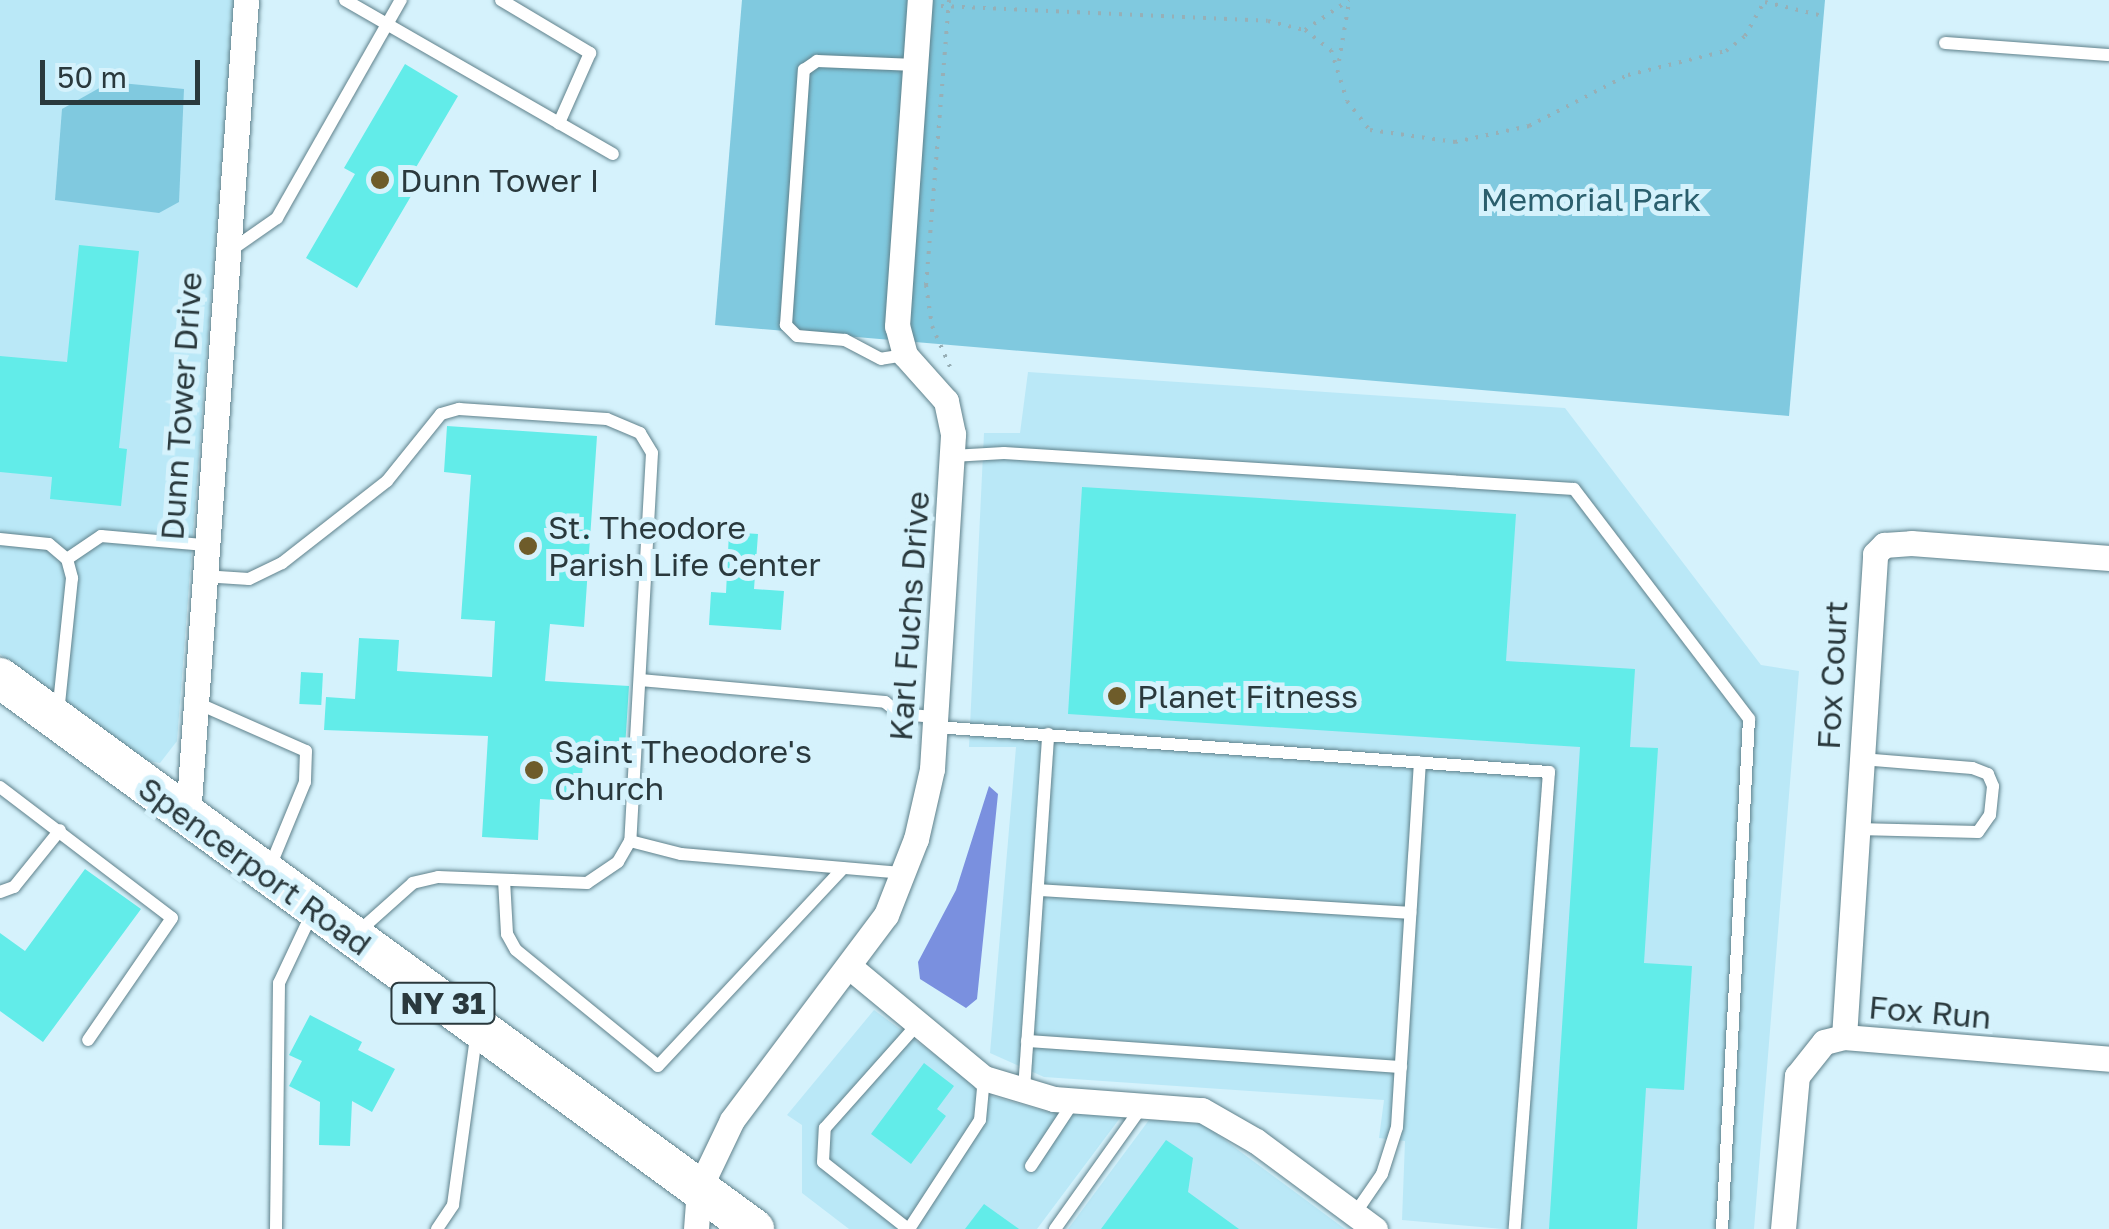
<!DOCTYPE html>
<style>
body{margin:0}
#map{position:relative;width:2109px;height:1229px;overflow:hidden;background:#d5f2fc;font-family:"Golos Text",sans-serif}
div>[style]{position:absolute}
.built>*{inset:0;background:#bae8f7}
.green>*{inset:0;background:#80c9df}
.water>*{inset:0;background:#7a90df}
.building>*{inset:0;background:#62ece9;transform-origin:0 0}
.path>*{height:4px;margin-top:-2px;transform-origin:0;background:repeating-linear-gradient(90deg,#97afb6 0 2.5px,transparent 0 10.5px)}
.roads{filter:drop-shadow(0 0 2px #5f818b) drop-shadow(0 0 2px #5f818b)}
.service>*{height:12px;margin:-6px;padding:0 6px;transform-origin:6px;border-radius:6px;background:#fff}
.minor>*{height:25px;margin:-12.5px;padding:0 12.5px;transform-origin:12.5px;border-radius:12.5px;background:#fff}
.primary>*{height:40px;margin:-20px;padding:0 20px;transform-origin:20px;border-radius:20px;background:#fff}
.dots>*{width:28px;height:28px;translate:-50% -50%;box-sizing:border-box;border:5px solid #d5f2fc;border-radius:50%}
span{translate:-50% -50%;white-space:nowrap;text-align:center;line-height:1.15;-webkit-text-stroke:10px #d5f2fc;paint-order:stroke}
.shield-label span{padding:2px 8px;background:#d5f2fc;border:2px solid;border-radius:8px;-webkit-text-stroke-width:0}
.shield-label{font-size:30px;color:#2a393d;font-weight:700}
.poi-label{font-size:32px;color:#2a393d}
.left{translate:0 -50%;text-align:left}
.park-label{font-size:32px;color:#2b5f6d}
.street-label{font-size:32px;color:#2a393d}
.scale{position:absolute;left:40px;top:60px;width:160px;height:45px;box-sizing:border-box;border:5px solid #2a393d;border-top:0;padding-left:12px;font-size:30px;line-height:35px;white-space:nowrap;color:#2a393d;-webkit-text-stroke:8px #d5f2fc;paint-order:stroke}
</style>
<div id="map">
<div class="built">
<div style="clip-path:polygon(0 0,234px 0,177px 741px,160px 763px,147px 761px,0 654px)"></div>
<div style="clip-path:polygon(1028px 372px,1565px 408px,1761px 665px,1799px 671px,1754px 1229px,1503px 1229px,1402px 1220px,1405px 1141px,1379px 1138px,1384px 1100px,1044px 1077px,990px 1053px,1016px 747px,969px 747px,984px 433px,1020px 433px)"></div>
<div style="clip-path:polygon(874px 1010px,991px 1096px,1048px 1112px,1123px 1114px,1037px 1229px,849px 1229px,802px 1193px,802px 1125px,787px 1115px)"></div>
<div style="clip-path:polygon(1149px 1120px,1203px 1124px,1345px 1229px,1068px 1229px)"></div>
</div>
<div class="green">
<div style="clip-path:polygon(742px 0,1825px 0,1789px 416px,715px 325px)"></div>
<div style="clip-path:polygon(110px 82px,184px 89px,179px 202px,159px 213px,55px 200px,62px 109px)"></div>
</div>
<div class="water">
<div style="clip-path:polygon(989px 786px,998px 794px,977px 999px,966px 1008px,920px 979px,918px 962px,956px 890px)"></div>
</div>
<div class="building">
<div style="clip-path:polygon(405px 64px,458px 96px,405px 186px,414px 191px,357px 288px,306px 258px,355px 174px,344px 168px)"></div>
<div style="clip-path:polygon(79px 245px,139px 251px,119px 448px,127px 449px,121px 506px,50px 499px,52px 477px,0 472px,0 356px,67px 362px)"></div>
<div style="clip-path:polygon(447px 426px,597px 436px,584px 627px,550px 624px,545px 681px,629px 686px,625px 748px,584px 745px,581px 793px,572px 793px,571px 801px,540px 799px,538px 840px,482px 837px,488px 736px,324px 730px,326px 697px,355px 699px,359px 638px,399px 640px,397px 671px,492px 677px,495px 621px,461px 619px,471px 475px,444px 472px)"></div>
<div style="clip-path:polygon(1082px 487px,1516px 514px,1506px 661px,1635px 669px,1630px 747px,1658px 748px,1644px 963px,1692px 966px,1684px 1090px,1646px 1088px,1637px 1229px,1549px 1229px,1580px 747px,1068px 714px)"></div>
<div style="clip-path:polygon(729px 532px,758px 534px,754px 589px,784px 591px,781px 630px,709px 625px,711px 592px,726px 593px)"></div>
<div style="left:301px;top:672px;width:22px;height:32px;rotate:3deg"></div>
<div style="clip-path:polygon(85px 869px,141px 909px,43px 1042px,0 1011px,0 933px,25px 951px)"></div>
<div style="clip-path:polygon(310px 1015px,362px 1042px,358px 1050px,395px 1069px,372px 1112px,352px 1101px,350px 1146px,319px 1145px,320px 1102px,289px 1086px,302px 1061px,289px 1055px)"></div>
<div style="clip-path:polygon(924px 1063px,954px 1086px,937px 1109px,946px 1116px,911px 1164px,871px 1134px)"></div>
<div style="clip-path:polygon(1166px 1140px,1193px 1158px,1188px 1192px,1239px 1229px,1101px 1229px)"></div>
<div style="clip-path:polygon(984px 1204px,1019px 1229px,965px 1229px)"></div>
</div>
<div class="path">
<div style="left:949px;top:0;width:286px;rotate:94.6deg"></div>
<div style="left:926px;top:285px;width:41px;rotate:81.7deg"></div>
<div style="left:932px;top:326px;width:47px;rotate:66.2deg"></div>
<div style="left:1765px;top:2px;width:60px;rotate:13.6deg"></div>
<div style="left:941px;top:6px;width:327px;rotate:2.6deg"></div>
<div style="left:1268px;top:21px;width:38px;rotate:14deg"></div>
<div style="left:1305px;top:30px;width:53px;rotate:-34.3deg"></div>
<div style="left:1305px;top:30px;width:33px;rotate:38deg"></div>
<div style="left:1331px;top:50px;width:53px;rotate:72.6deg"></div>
<div style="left:1347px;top:101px;width:37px;rotate:52deg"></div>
<div style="left:1370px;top:130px;width:86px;rotate:8deg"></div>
<div style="left:1455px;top:142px;width:76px;rotate:-12.2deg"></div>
<div style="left:1529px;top:126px;width:111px;rotate:-27.3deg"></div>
<div style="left:1628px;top:75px;width:101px;rotate:-13.8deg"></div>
<div style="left:1726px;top:51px;width:24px;rotate:-38deg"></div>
<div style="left:1745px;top:36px;width:41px;rotate:-60.9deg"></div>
<div style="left:1339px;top:61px;width:60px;rotate:-80.4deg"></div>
</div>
<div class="roads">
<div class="service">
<div style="left:345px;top:0;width:309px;rotate:29.9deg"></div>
<div style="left:501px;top:0;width:104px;rotate:30.8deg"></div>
<div style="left:590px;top:53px;width:77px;rotate:113.9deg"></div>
<div style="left:1945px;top:43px;width:164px;rotate:4.2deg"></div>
<div style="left:227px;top:253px;width:61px;rotate:-35deg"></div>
<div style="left:277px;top:218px;width:251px;rotate:-60.4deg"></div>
<div style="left:905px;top:355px;width:24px;rotate:171deg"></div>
<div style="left:881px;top:359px;width:41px;rotate:-152.2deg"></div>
<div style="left:845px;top:340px;width:48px;rotate:-175.2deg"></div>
<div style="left:797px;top:336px;width:16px;rotate:-135deg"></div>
<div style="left:786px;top:325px;width:256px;rotate:-86deg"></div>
<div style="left:804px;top:70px;width:16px;rotate:-35deg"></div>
<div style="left:817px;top:61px;width:99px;rotate:2.3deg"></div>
<div style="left:952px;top:456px;width:52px;rotate:-3.3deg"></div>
<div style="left:1004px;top:453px;width:571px;rotate:3.61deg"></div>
<div style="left:1574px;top:489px;width:289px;rotate:52.7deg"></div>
<div style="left:1749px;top:719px;width:511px;rotate:93.03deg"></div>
<div style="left:0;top:539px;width:49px;rotate:5.8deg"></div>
<div style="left:49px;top:544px;width:23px;rotate:40deg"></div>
<div style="left:67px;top:559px;width:20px;rotate:75deg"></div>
<div style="left:72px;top:578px;width:136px;rotate:95.9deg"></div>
<div style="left:67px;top:559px;width:41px;rotate:-34.1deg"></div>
<div style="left:101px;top:536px;width:102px;rotate:5deg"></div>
<div style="left:203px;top:576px;width:46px;rotate:3.7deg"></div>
<div style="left:249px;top:579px;width:37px;rotate:-26deg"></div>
<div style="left:282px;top:563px;width:133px;rotate:-38deg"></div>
<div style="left:387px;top:481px;width:86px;rotate:-51.1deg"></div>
<div style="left:441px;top:414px;width:19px;rotate:-16deg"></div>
<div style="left:459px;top:409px;width:148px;rotate:3.9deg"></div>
<div style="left:607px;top:419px;width:36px;rotate:23deg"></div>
<div style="left:640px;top:433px;width:23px;rotate:59deg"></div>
<div style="left:652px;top:453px;width:389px;rotate:93.2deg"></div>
<div style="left:630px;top:841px;width:24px;rotate:120deg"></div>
<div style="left:618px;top:862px;width:37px;rotate:146deg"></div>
<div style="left:587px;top:883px;width:149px;rotate:-177.7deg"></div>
<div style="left:438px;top:877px;width:26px;rotate:167deg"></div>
<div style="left:413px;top:883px;width:74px;rotate:138.3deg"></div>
<div style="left:640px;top:680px;width:246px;rotate:5.1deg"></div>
<div style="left:885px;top:702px;width:19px;rotate:39deg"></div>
<div style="left:900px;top:714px;width:36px;rotate:5deg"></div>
<div style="left:197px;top:703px;width:119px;rotate:23.8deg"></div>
<div style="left:306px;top:751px;width:31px;rotate:92deg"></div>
<div style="left:305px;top:782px;width:92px;rotate:112.4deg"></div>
<div style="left:936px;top:727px;width:615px;rotate:4.2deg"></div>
<div style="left:1549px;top:772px;width:458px;rotate:94.3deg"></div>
<div style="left:0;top:787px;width:216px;rotate:37.3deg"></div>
<div style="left:172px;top:918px;width:148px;rotate:124.5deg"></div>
<div style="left:1857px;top:829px;width:121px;rotate:1.4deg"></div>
<div style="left:1978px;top:832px;width:21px;rotate:-55deg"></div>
<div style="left:1990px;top:815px;width:29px;rotate:-84deg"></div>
<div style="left:1993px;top:786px;width:13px;rotate:-113deg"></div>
<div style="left:1988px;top:774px;width:17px;rotate:-159deg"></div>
<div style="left:1972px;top:768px;width:111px;rotate:-175.4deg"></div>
<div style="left:630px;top:841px;width:53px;rotate:14.3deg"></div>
<div style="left:681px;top:854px;width:224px;rotate:4.9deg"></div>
<div style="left:504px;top:880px;width:54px;rotate:86.8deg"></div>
<div style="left:507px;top:934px;width:18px;rotate:61deg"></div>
<div style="left:516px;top:950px;width:183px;rotate:39.2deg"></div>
<div style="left:658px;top:1066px;width:271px;rotate:-46.9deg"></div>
<div style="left:1038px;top:890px;width:373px;rotate:3.5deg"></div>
<div style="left:0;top:892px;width:15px;rotate:-20deg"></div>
<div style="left:14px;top:887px;width:73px;rotate:-51.1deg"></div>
<div style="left:1027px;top:1041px;width:375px;rotate:4deg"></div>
<div style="left:1024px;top:1090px;width:357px;rotate:-86.1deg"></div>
<div style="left:1031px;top:1166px;width:78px;rotate:-56.5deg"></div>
<div style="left:1356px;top:1212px;width:46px;rotate:-55.6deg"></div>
<div style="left:1382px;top:1174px;width:49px;rotate:-72.3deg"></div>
<div style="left:1397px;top:1127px;width:365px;rotate:-86.4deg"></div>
<div style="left:276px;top:1229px;width:246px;rotate:-89.3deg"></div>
<div style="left:279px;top:983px;width:80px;rotate:-64.7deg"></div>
<div style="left:437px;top:1229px;width:29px;rotate:-56deg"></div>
<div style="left:453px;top:1205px;width:171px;rotate:-82.2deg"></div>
<div style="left:908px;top:1229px;width:108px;rotate:-141.8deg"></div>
<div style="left:823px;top:1162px;width:34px;rotate:-87deg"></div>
<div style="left:825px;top:1128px;width:137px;rotate:-48.3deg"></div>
<div style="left:909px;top:1229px;width:130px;rotate:-56.9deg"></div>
<div style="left:980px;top:1120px;width:42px;rotate:-84.6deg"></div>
<div style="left:1055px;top:1229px;width:148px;rotate:-54.6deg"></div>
</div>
<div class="minor">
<div style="left:188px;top:816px;width:818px;rotate:-85.93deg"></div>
<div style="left:851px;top:968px;width:173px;rotate:39.6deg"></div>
<div style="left:984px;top:1078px;width:73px;rotate:16.7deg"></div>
<div style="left:1054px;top:1099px;width:148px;rotate:4.3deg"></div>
<div style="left:1202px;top:1110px;width:62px;rotate:29.9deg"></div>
<div style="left:1256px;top:1141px;width:148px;rotate:36.5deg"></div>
<div style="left:1844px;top:1037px;width:484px;rotate:-86.3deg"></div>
<div style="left:1875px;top:554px;width:13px;rotate:-45deg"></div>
<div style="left:1884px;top:545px;width:27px;rotate:-4deg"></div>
<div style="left:1911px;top:543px;width:199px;rotate:4.3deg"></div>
<div style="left:696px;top:1229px;width:40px;rotate:-85.7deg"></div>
<div style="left:699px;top:1189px;width:76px;rotate:-64.4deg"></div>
<div style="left:732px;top:1120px;width:256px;rotate:-53.1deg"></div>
<div style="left:886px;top:915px;width:82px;rotate:-68.5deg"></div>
<div style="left:916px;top:839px;width:72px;rotate:-77.1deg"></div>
<div style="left:932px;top:769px;width:336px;rotate:-86.4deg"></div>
<div style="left:953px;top:434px;width:34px;rotate:-102deg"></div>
<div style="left:946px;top:401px;width:62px;rotate:-131.7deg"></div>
<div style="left:905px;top:355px;width:30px;rotate:-105deg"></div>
<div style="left:897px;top:326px;width:327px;rotate:-86deg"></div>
<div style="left:1783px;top:1229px;width:154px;rotate:-84.8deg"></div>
<div style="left:1797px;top:1076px;width:43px;rotate:-51.5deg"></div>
<div style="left:1824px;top:1042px;width:21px;rotate:-14deg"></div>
<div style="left:1844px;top:1037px;width:266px;rotate:4.7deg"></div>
</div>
<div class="primary">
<div style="left:0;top:678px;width:934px;rotate:36.16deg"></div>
</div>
</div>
<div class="dots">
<div style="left:380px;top:180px;background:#6e5c2a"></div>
<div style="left:528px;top:546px;background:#6e5c2a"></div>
<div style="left:1117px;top:696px;background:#6e5c2a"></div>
<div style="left:534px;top:770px;background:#6e5c2a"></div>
</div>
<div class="shield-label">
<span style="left:443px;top:1003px">NY 31</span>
</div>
<div class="poi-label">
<span class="left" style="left:400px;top:180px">Dunn Tower I</span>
<span class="left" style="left:548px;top:546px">St. Theodore<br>Parish Life Center</span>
<span class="left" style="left:1137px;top:696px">Planet Fitness</span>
<span class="left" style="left:554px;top:770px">Saint Theodore's<br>Church</span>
</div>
<div class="park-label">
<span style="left:1591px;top:199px">Memorial Park</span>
</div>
<div class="street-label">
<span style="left:181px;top:406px;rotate:-86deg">Dunn Tower Drive</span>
<span style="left:909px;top:616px;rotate:-86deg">Karl Fuchs Drive</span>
<span style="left:1832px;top:675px;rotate:-87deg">Fox Court</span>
<span style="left:255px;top:866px;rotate:36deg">Spencerport Road</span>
<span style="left:1930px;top:1012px;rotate:5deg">Fox Run</span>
</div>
<div class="scale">50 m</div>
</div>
